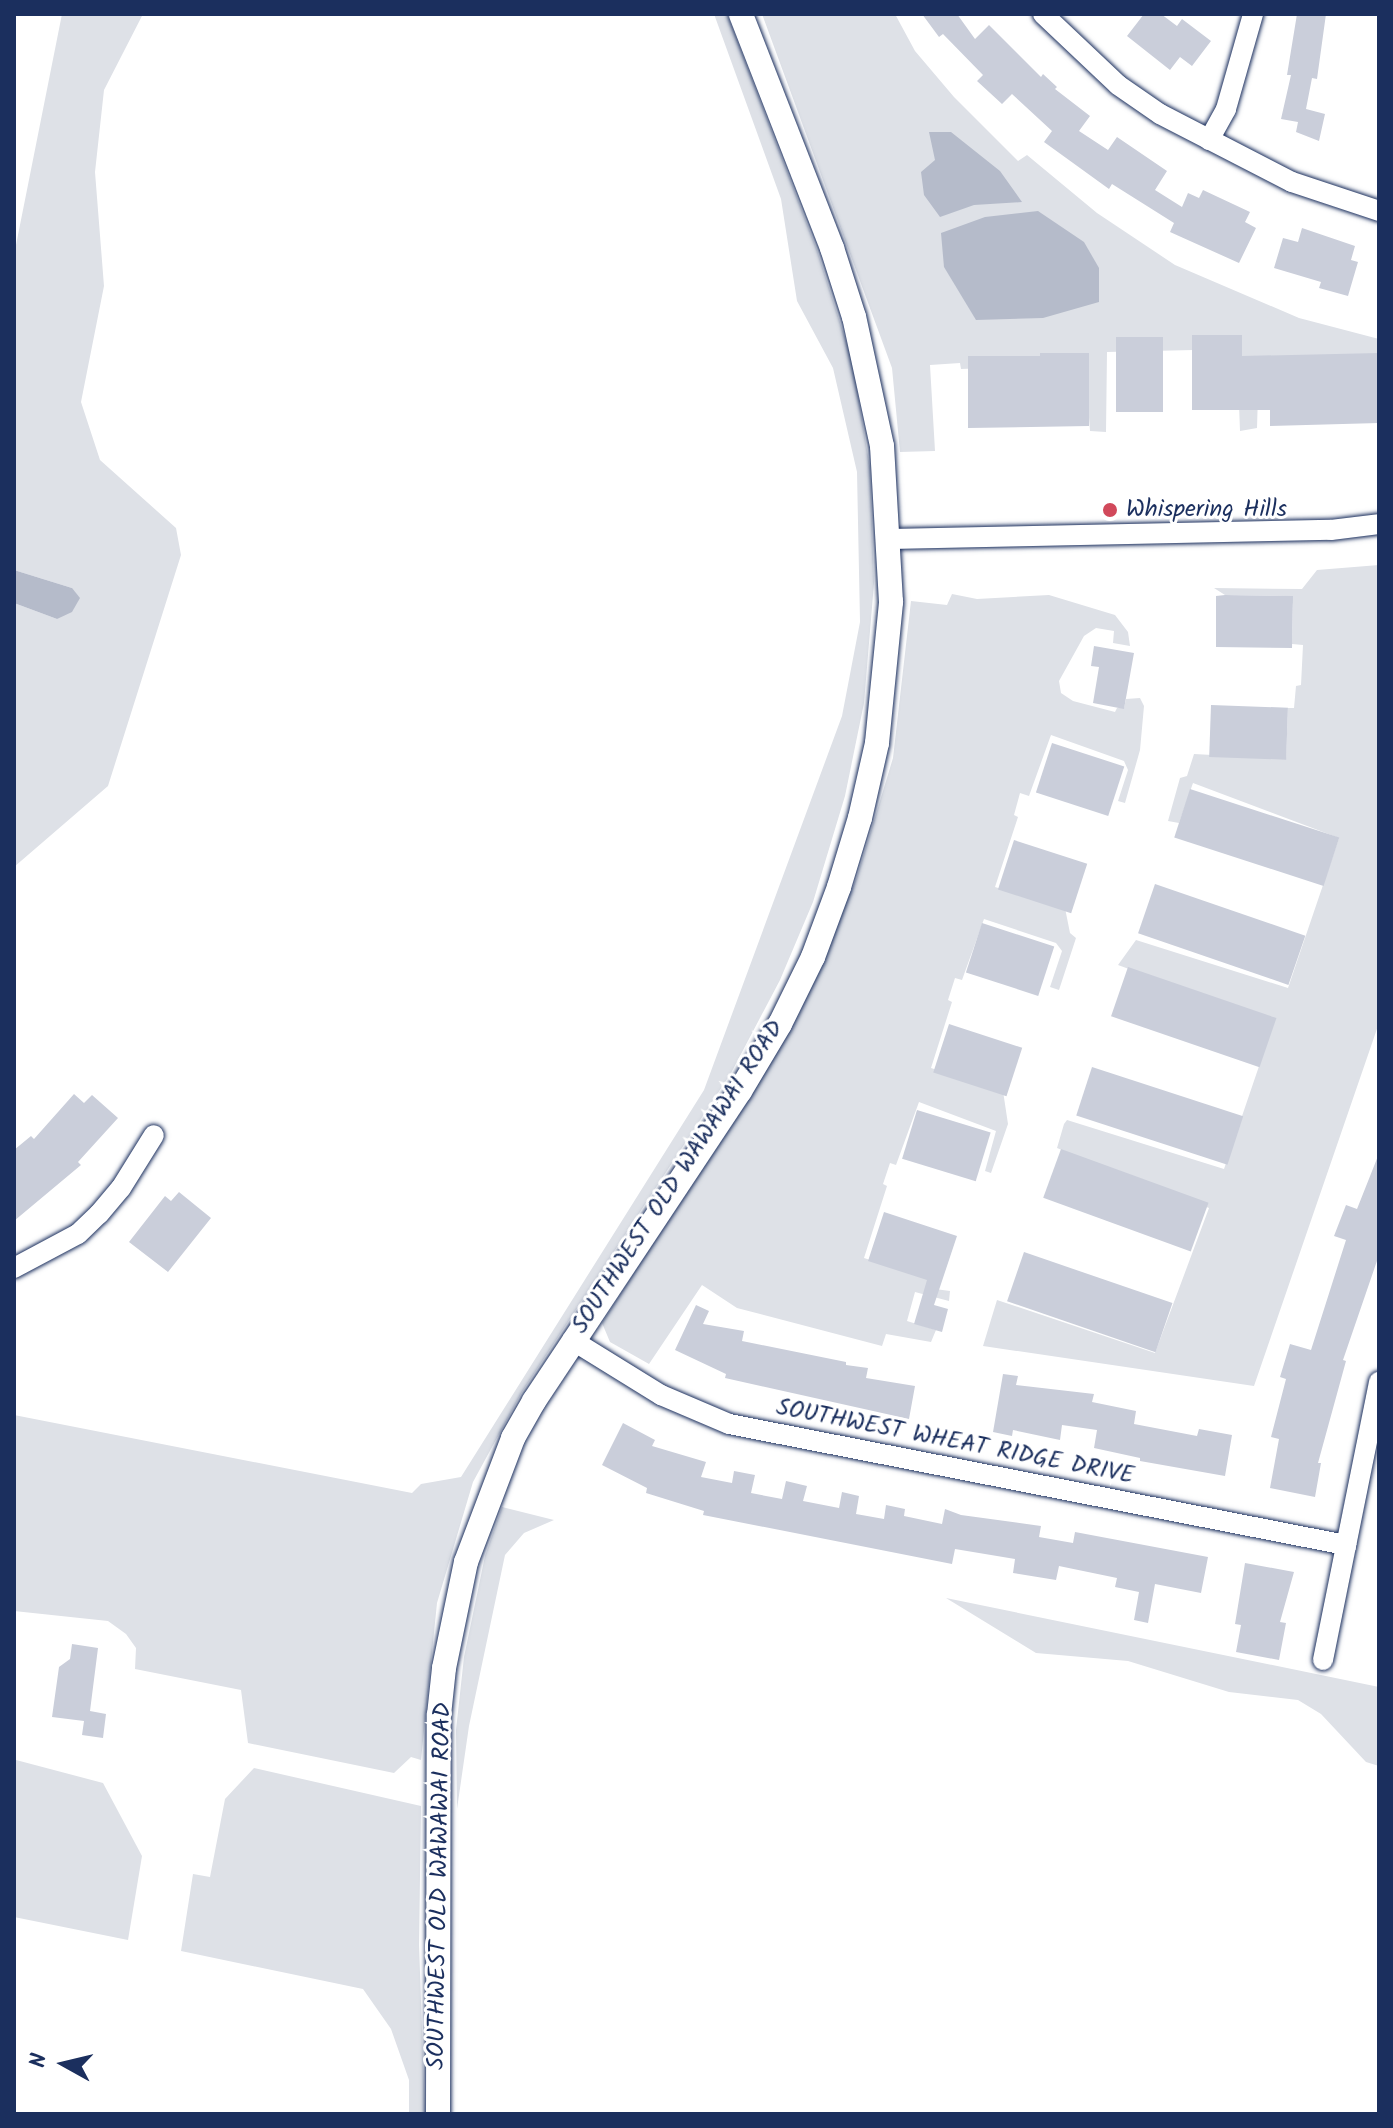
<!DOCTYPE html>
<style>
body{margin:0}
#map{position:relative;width:1393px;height:2128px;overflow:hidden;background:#fff;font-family:Kalam,sans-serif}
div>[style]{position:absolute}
.green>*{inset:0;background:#dee1e7}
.water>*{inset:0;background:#b5bbca}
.building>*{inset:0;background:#caceda;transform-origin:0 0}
.roads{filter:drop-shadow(0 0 2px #1b2f5e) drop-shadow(0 0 2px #1b2f5e)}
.minor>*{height:20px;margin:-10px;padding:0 10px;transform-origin:10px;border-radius:10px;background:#fff}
.major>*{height:24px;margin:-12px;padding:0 12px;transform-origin:12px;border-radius:12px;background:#fff}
.dots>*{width:22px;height:22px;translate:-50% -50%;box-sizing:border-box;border:4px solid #fff;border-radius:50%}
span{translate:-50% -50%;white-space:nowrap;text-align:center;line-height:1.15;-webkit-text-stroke:6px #fff;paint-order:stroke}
.poi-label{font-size:24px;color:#1b2f5e}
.left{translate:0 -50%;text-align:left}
.street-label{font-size:24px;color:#1b2f5e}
.frame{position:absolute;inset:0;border:16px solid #1b2f5e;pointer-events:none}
.north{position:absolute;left:24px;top:2024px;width:80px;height:80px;-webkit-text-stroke:6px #fff;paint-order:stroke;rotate:278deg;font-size:22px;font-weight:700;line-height:32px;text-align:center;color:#1b2f5e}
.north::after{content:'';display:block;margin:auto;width:28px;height:36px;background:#1b2f5e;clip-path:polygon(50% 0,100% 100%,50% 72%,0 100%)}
</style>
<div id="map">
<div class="green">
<div style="clip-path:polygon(62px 14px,143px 14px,104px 90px,95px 172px,104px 286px,81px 402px,100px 460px,176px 528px,181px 555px,108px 786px,14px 867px,14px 603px,57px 619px,72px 588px,14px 570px,14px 255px)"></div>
<div style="clip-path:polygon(714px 14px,727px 14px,817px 250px,852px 360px,870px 468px,874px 583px,864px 703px,845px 796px,813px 902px,780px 980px,731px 1073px,522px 1392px,473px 1482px,437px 1603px,421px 1760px,411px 1757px,394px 1773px,248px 1743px,241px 1690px,135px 1669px,136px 1648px,126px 1634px,108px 1621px,14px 1611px,14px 1415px,412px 1493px,421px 1484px,461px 1477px,704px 1090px,842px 716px,860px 622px,857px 472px,833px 368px,797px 301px,781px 199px)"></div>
<div style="clip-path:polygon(762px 14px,895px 14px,915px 51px,954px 97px,1018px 161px,1027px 155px,1097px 213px,1175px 265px,1299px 318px,1379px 339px,1379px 363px,1259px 362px,1257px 428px,1240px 431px,1237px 349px,1107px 352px,1106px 432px,1090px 431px,1085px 364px,961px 369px,960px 363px,930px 365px,935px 451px,900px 452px,892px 368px)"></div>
<div style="clip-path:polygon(1379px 565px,1379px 1023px,1254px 1386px,983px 1346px,997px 1300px,1155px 1353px,1209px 1208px,1057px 1148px,1064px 1124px,1067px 1120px,1224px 1169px,1274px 1022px,1118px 965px,1136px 940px,1288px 988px,1339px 838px,1193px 783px,1179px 823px,1168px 821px,1180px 778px,1187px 776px,1194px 754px,1286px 759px,1288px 708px,1294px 708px,1296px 686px,1301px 685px,1303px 645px,1292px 644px,1293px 604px,1287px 596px,1225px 595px,1214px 588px,1302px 589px,1317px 570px)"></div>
<div style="clip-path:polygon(952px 594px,977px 599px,1049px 595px,1115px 615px,1128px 632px,1130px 646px,1113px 643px,1114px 631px,1096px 628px,1084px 636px,1059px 681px,1061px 693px,1073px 701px,1115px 712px,1117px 708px,1124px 708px,1126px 699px,1140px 698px,1144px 706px,1140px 750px,1125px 803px,1118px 801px,1128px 770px,1124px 761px,1051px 735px,1029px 796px,1020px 793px,1014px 815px,1018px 817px,995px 887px,1065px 908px,1070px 933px,1076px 938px,1059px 990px,1050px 987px,1062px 951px,1056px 943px,984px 919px,962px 980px,955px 978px,948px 1000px,952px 1002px,931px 1068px,1003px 1091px,1008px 1124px,991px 1173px,985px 1171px,996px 1131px,919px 1102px,896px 1165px,890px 1163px,883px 1184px,887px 1186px,864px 1258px,933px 1280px,935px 1289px,950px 1291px,949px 1301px,915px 1292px,907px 1321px,936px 1330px,931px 1342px,886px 1334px,882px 1346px,737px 1308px,702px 1285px,649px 1364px,610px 1342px,602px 1323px,800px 1012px,857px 877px,893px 758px,911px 601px,947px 605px)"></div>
<div style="clip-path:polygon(502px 1507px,554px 1520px,524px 1533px,505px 1555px,469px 1726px,457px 1809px,456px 1730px,464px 1657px,485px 1556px)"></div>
<div style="clip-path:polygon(946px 1598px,1379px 1687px,1379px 1766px,1366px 1762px,1321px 1714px,1298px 1700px,1229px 1692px,1128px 1661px,1036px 1653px)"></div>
<div style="clip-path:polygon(16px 1760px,103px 1783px,142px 1856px,128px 1940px,14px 1917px)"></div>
<div style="clip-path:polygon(254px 1768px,421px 1806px,419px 1945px,425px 2114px,409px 2114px,409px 2080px,391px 2029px,363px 1989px,181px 1951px,193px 1874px,210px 1877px,225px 1799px)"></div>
</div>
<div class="water">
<div style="clip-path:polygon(929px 132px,951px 132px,1000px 171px,1022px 202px,974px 205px,940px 217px,924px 195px,921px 172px,935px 160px)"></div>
<div style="clip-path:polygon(1038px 211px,1084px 242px,1099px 268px,1099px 302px,1043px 318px,976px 320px,944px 267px,941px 233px,985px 217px)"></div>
<div style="clip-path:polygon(14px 570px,72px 588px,80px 598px,72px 612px,57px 619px,14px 603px)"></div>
</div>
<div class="building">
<div style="clip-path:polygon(922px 14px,957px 14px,975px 39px,989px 25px,1041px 77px,1043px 74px,1057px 87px,1055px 89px,1090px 116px,1079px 131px,1108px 150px,1117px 137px,1167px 171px,1155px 190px,1182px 207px,1188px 193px,1199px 198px,1203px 190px,1250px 212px,1245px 222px,1256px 228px,1239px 263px,1170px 232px,1174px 223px,1112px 184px,1109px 189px,1044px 142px,1052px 131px,1012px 94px,1002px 104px,977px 81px,983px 75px,943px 34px,939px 37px)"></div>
<div style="clip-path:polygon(1144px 14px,1161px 14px,1177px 26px,1182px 19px,1211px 41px,1192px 66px,1180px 57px,1170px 70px,1127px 36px)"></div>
<div style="clip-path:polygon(1297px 14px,1326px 14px,1317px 79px,1312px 78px,1306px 109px,1325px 114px,1319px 141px,1296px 132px,1298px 122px,1281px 119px,1291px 75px,1287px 75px)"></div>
<div style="clip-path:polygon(1302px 228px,1355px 246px,1351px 260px,1358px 262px,1348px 296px,1319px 288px,1321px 282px,1274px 268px,1283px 238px,1298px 242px)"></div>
<div style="clip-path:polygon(1192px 335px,1242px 335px,1242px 356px,1379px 353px,1379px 423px,1270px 426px,1270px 410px,1192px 410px)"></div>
<div style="left:1116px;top:337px;width:47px;height:75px"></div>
<div style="clip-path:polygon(1040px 353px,1089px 353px,1089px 426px,968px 428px,968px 356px,1040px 356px)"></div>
<div style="clip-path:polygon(1225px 595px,1293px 596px,1292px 648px,1216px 647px,1216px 596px)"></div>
<div style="clip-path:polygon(1094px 646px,1134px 653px,1124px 709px,1093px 703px,1099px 667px,1091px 666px)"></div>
<div style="left:1211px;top:705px;width:77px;height:52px;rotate:2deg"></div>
<div style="left:1052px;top:743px;width:76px;height:52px;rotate:18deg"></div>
<div style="left:1190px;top:789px;width:157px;height:51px;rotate:18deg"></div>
<div style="left:1014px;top:840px;width:77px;height:52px;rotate:18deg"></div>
<div style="left:1155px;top:884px;width:159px;height:52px;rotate:19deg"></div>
<div style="left:982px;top:923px;width:76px;height:52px;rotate:18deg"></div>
<div style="left:1128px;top:967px;width:157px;height:52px;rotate:19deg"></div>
<div style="left:949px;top:1024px;width:77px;height:51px;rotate:18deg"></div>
<div style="left:1092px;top:1067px;width:159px;height:51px;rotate:18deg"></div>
<div style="clip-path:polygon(74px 1094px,84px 1103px,92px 1095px,118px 1118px,78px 1162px,81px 1165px,14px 1221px,14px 1150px,31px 1136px,34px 1139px)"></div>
<div style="left:917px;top:1110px;width:77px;height:51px;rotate:17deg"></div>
<div style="left:1061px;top:1149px;width:157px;height:52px;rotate:20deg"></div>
<div style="clip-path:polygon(1378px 1156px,1379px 1255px,1343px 1360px,1346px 1361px,1318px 1463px,1321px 1463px,1315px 1497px,1270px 1488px,1279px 1439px,1271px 1437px,1286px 1379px,1280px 1377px,1290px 1344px,1311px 1350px,1346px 1240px,1334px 1236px,1346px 1205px,1357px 1209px)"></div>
<div style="clip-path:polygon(179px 1192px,211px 1218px,168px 1272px,129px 1242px,165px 1196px,171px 1201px)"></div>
<div style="clip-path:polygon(884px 1212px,957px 1236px,934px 1305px,948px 1309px,942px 1332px,914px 1324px,927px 1280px,868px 1261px)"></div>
<div style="left:1024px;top:1252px;width:157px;height:52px;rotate:19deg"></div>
<div style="clip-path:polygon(696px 1305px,709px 1311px,703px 1324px,744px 1331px,742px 1341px,846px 1362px,846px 1365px,868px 1368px,866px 1378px,915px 1386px,909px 1419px,725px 1378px,726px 1374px,675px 1350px)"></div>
<div style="clip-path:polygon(1003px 1374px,1018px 1376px,1016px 1385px,1094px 1394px,1092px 1402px,1136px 1411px,1134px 1424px,1197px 1436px,1199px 1429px,1232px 1435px,1225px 1476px,1140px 1461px,1140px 1458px,1094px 1448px,1097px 1430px,1062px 1425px,1060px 1440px,1013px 1430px,1012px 1436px,993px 1432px)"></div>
<div style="clip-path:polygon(623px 1423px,655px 1440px,652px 1446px,706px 1462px,701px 1477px,732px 1483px,734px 1471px,755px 1475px,751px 1493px,782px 1499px,786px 1481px,807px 1486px,803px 1501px,839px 1508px,842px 1492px,859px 1496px,856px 1514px,884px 1519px,886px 1505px,905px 1509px,904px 1516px,942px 1524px,945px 1509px,961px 1515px,1041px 1526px,1039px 1537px,1073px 1543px,1075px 1532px,1208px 1557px,1201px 1593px,1155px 1584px,1148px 1623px,1134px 1620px,1139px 1592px,1115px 1587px,1117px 1578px,1059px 1566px,1056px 1580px,1013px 1573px,1015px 1559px,955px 1549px,952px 1564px,703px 1515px,704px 1511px,646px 1493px,647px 1488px,602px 1465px)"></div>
<div style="clip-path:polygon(1245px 1563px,1294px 1572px,1280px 1622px,1286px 1623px,1279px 1660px,1236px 1652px,1241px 1625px,1235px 1624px)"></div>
<div style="clip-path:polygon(72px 1644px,98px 1648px,90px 1711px,106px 1714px,103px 1738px,82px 1735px,84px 1721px,52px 1717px,59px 1667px,70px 1659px)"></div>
</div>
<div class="roads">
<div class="minor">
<div style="left:1043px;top:14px;width:103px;rotate:43.4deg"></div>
<div style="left:1118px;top:85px;width:51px;rotate:34.6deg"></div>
<div style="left:1160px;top:114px;width:148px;rotate:27.3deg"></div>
<div style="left:1292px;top:182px;width:92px;rotate:18.4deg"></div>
<div style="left:1209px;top:140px;width:35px;rotate:-61deg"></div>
<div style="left:1226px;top:109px;width:99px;rotate:-74.1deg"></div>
<div style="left:890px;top:539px;width:441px;rotate:-1.2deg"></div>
<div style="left:1331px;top:530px;width:48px;rotate:-7.1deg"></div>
<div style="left:14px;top:1268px;width:72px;rotate:-28deg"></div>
<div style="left:78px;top:1234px;width:29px;rotate:-44deg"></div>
<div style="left:99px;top:1214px;width:34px;rotate:-50deg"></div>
<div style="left:121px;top:1188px;width:62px;rotate:-58.1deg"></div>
<div style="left:572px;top:1340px;width:105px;rotate:31.7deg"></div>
<div style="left:661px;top:1395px;width:74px;rotate:23.1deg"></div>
<div style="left:729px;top:1424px;width:629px;rotate:11.1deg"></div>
<div style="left:1323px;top:1660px;width:284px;rotate:-78.6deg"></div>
</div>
<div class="major">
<div style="left:438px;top:2114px;width:399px;rotate:-89.9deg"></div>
<div style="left:439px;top:1715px;width:47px;rotate:-83.9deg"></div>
<div style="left:444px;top:1668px;width:108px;rotate:-78.3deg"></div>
<div style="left:466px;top:1562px;width:133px;rotate:-69.2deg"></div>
<div style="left:513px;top:1438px;width:43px;rotate:-60.4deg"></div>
<div style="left:534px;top:1401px;width:372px;rotate:-56.4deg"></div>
<div style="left:740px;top:1091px;width:78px;rotate:-59.2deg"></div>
<div style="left:780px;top:1024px;width:75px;rotate:-63.8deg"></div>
<div style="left:813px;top:957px;width:75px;rotate:-69.6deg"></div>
<div style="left:839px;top:887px;width:72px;rotate:-73.1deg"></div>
<div style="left:860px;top:818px;width:77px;rotate:-77.2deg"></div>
<div style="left:877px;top:743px;width:142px;rotate:-84.3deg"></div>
<div style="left:891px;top:602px;width:156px;rotate:-93.3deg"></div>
<div style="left:882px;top:446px;width:132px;rotate:-102.2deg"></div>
<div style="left:854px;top:317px;width:72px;rotate:-107.7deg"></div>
<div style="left:832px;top:248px;width:251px;rotate:-111.3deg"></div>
</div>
</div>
<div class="dots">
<div style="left:1110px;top:510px;background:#d1495b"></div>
</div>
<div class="poi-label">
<span class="left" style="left:1126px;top:510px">Whispering Hills</span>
</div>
<div class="street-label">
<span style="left:678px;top:1177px;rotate:-57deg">SOUTHWEST OLD WAWAWAI ROAD</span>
<span style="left:955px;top:1442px;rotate:11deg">SOUTHWEST WHEAT RIDGE DRIVE</span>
<span style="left:440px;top:1886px;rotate:-89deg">SOUTHWEST OLD WAWAWAI ROAD</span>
</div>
<div class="frame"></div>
<div class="north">N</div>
</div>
